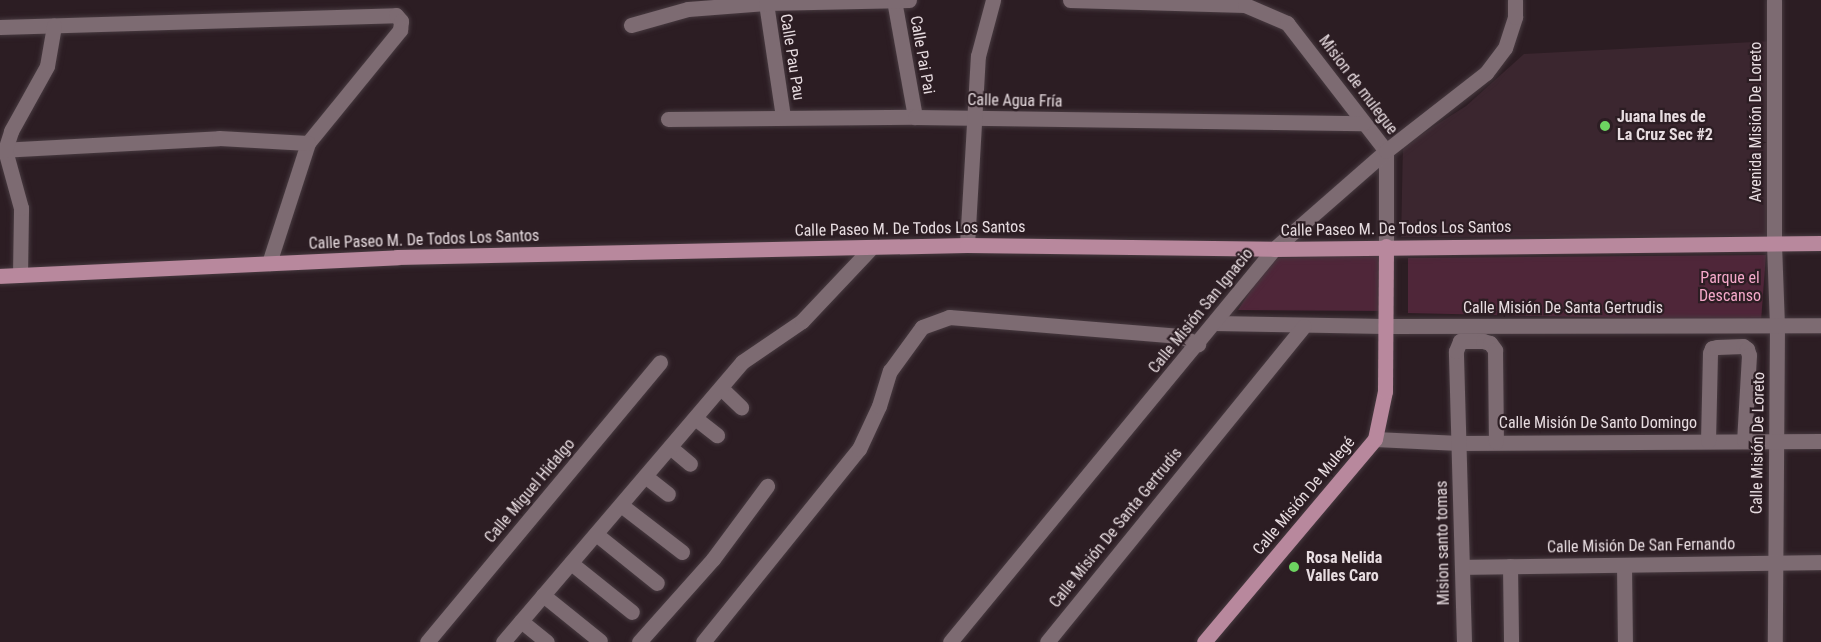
<!DOCTYPE html>
<meta charset="utf-8">
<style>
body{margin:0}
#map{position:relative;width:1821px;height:642px;overflow:hidden;background:#2c1d23;font-family:"Roboto Condensed",sans-serif}
div>[style]{position:absolute}
.built>*{inset:0;background:#3b262f}
.green>*{inset:0;background:#4f2639}
.roads{filter:drop-shadow(0 0 2px #473a40) drop-shadow(0 0 2px #473a40)}
.minor>*{height:15px;margin:-7.5px;padding:0 7.5px;transform-origin:7.5px;border-radius:7.5px;background:#7d6b72}
.major>*{height:15px;margin:-7.5px;padding:0 7.5px;transform-origin:7.5px;border-radius:7.5px;background:#b8889d}
.dots>*{width:16px;height:16px;translate:-50% -50%;box-sizing:border-box;border:3px solid #2c1d23;border-radius:50%}
span{translate:-50% -50%;white-space:nowrap;text-align:center;line-height:1.15;-webkit-text-stroke:4.5px #2c1d23;paint-order:stroke}
.street-label{font-size:16px;color:#e7dce0}
.poi-label{font-size:16px;color:#e7dce0;font-weight:700}
.left{translate:0 -50%;text-align:left}
.park-label{font-size:16px;color:#f4a8c9}
</style>
<div id="map">
<div class="built">
<div style="clip-path:polygon(1773px 41px,1778px 236px,1401px 237px,1403px 146px,1466px 106px,1524px 54px)"></div>
</div>
<div class="green">
<div style="clip-path:polygon(1388px 255px,1385px 311px,1238px 310px,1271px 258px)"></div>
<div style="clip-path:polygon(1766px 255px,1761px 321px,1408px 313px,1408px 258px)"></div>
</div>
<div class="roads">
<div class="minor">
<div style="left:894px;top:0;width:119px;rotate:79.8deg"></div>
<div style="left:1070px;top:0;width:175px;rotate:1.6deg"></div>
<div style="left:1245px;top:5px;width:46px;rotate:23.2deg"></div>
<div style="left:1287px;top:23px;width:162px;rotate:52.3deg"></div>
<div style="left:1386px;top:151px;width:95px;rotate:90deg"></div>
<div style="left:1774px;top:0;width:244px;rotate:90deg"></div>
<div style="left:1774px;top:244px;width:81px;rotate:87.9deg"></div>
<div style="left:1777px;top:325px;width:317px;rotate:90.4deg"></div>
<div style="left:766px;top:3px;width:115px;rotate:81.5deg"></div>
<div style="left:631px;top:25px;width:59px;rotate:-15.7deg"></div>
<div style="left:688px;top:9px;width:78px;rotate:-4.4deg"></div>
<div style="left:766px;top:3px;width:143px;rotate:-1.2deg"></div>
<div style="left:0;top:27px;width:396px;rotate:-1.7deg"></div>
<div style="left:396px;top:15px;width:8px;rotate:50deg"></div>
<div style="left:401px;top:21px;width:9px;rotate:96deg"></div>
<div style="left:400px;top:30px;width:146px;rotate:129.2deg"></div>
<div style="left:308px;top:143px;width:126px;rotate:108deg"></div>
<div style="left:668px;top:119px;width:247px;rotate:-0.5deg"></div>
<div style="left:915px;top:117px;width:448px;rotate:0.8deg"></div>
<div style="left:0;top:150px;width:219px;rotate:-3.1deg"></div>
<div style="left:219px;top:138px;width:89px;rotate:3.2deg"></div>
<div style="left:967px;top:245px;width:189px;rotate:-86.7deg"></div>
<div style="left:978px;top:56px;width:58px;rotate:-75deg"></div>
<div style="left:20px;top:275px;width:67px;rotate:-89.1deg"></div>
<div style="left:21px;top:208px;width:60px;rotate:-105.4deg"></div>
<div style="left:5px;top:150px;width:20px;rotate:-72deg"></div>
<div style="left:11px;top:131px;width:74px;rotate:-61deg"></div>
<div style="left:47px;top:66px;width:41px;rotate:-80.1deg"></div>
<div style="left:1215px;top:323px;width:170px;rotate:1deg"></div>
<div style="left:1385px;top:326px;width:436px;rotate:-0.1deg"></div>
<div style="left:721px;top:388px;width:28px;rotate:44deg"></div>
<div style="left:695px;top:418px;width:28px;rotate:38deg"></div>
<div style="left:1375px;top:439px;width:84px;rotate:2.7deg"></div>
<div style="left:1459px;top:443px;width:362px;rotate:-0.3deg"></div>
<div style="left:1708px;top:441px;width:88px;rotate:-88.7deg"></div>
<div style="left:1710px;top:353px;width:5px;rotate:-68deg"></div>
<div style="left:1712px;top:348px;width:5px;rotate:-11deg"></div>
<div style="left:1717px;top:347px;width:26px;rotate:-2deg"></div>
<div style="left:1743px;top:346px;width:5px;rotate:37deg"></div>
<div style="left:1747px;top:349px;width:6px;rotate:72deg"></div>
<div style="left:1749px;top:355px;width:86px;rotate:93.3deg"></div>
<div style="left:670px;top:447px;width:26px;rotate:40deg"></div>
<div style="left:645px;top:476px;width:29px;rotate:38deg"></div>
<div style="left:621px;top:505px;width:77px;rotate:37.6deg"></div>
<div style="left:596px;top:534px;width:78px;rotate:38.8deg"></div>
<div style="left:571px;top:563px;width:78px;rotate:38.8deg"></div>
<div style="left:1624px;top:565px;width:77px;rotate:89.3deg"></div>
<div style="left:1510px;top:566px;width:76px;rotate:89.2deg"></div>
<div style="left:1462px;top:567px;width:359px;rotate:-0.8deg"></div>
<div style="left:543px;top:595px;width:73px;rotate:38.9deg"></div>
<div style="left:521px;top:621px;width:33px;rotate:39deg"></div>
<div style="left:427px;top:642px;width:364px;rotate:-50.2deg"></div>
<div style="left:503px;top:642px;width:368px;rotate:-49.5deg"></div>
<div style="left:742px;top:362px;width:73px;rotate:-34.3deg"></div>
<div style="left:802px;top:321px;width:102px;rotate:-46.6deg"></div>
<div style="left:639px;top:642px;width:111px;rotate:-48.3deg"></div>
<div style="left:713px;top:559px;width:91px;rotate:-53.5deg"></div>
<div style="left:703px;top:642px;width:248px;rotate:-51.1deg"></div>
<div style="left:859px;top:449px;width:47px;rotate:-65.1deg"></div>
<div style="left:879px;top:406px;width:37px;rotate:-73deg"></div>
<div style="left:890px;top:371px;width:54px;rotate:-54deg"></div>
<div style="left:922px;top:327px;width:29px;rotate:-20deg"></div>
<div style="left:949px;top:317px;width:232px;rotate:4.7deg"></div>
<div style="left:1180px;top:336px;width:20px;rotate:24deg"></div>
<div style="left:950px;top:642px;width:509px;rotate:-50.5deg"></div>
<div style="left:1274px;top:249px;width:149px;rotate:-41.2deg"></div>
<div style="left:1386px;top:151px;width:127px;rotate:-38deg"></div>
<div style="left:1486px;top:73px;width:31px;rotate:-53deg"></div>
<div style="left:1505px;top:48px;width:33px;rotate:-72deg"></div>
<div style="left:1515px;top:17px;width:17px;rotate:-90deg"></div>
<div style="left:1047px;top:642px;width:407px;rotate:-50.9deg"></div>
<div style="left:1464px;top:642px;width:291px;rotate:-91.6deg"></div>
<div style="left:1456px;top:351px;width:11px;rotate:-68deg"></div>
<div style="left:1460px;top:341px;width:23px"></div>
<div style="left:1483px;top:341px;width:7px;rotate:16deg"></div>
<div style="left:1490px;top:343px;width:9px;rotate:54deg"></div>
<div style="left:1495px;top:350px;width:92px;rotate:89.4deg"></div>
</div>
<div class="major">
<div style="left:0;top:276px;width:397px;rotate:-2.7deg"></div>
<div style="left:397px;top:257px;width:570px;rotate:-1.21deg"></div>
<div style="left:967px;top:245px;width:307px;rotate:0.7deg"></div>
<div style="left:1274px;top:249px;width:547px;rotate:-0.63deg"></div>
<div style="left:1204px;top:642px;width:265px;rotate:-49.9deg"></div>
<div style="left:1375px;top:439px;width:49px;rotate:-78.2deg"></div>
<div style="left:1385px;top:391px;width:145px;rotate:-89.6deg"></div>
</div>
</div>
<div class="dots">
<div style="left:1605px;top:126px;background:#6dd361"></div>
<div style="left:1294px;top:567px;background:#6dd361"></div>
</div>
<div class="street-label">
<span style="left:922px;top:55px;rotate:80deg">Calle Pai Pai</span>
<span style="left:792px;top:57px;rotate:81deg">Calle Pau Pau</span>
<span style="left:1358px;top:85px;rotate:53deg">Mision de mulegue</span>
<span style="left:1015px;top:101px;rotate:1deg">Calle Agua Fría</span>
<span style="left:1756px;top:122px;rotate:-90deg">Avenida Misión De Loreto</span>
<span style="left:910px;top:229px;rotate:-1deg">Calle Paseo M. De Todos Los Santos</span>
<span style="left:1396px;top:229px;rotate:-1deg">Calle Paseo M. De Todos Los Santos</span>
<span style="left:424px;top:240px;rotate:-2deg">Calle Paseo M. De Todos Los Santos</span>
<span style="left:1563px;top:308px">Calle Misión De Santa Gertrudis</span>
<span style="left:1201px;top:311px;rotate:-51deg">Calle Misión San Ignacio</span>
<span style="left:1598px;top:423px">Calle Misión De Santo Domingo</span>
<span style="left:1758px;top:443px;rotate:-89deg">Calle Misión De Loreto</span>
<span style="left:530px;top:491px;rotate:-50deg">Calle Miguel Hidalgo</span>
<span style="left:1304px;top:496px;rotate:-50deg">Calle Misión De Mulegé</span>
<span style="left:1116px;top:528px;rotate:-51deg">Calle Misión De Santa Gertrudis</span>
<span style="left:1443px;top:543px;rotate:-91deg">Mision santo tomas</span>
<span style="left:1641px;top:546px;rotate:-1deg">Calle Misión De San Fernando</span>
</div>
<div class="poi-label">
<span class="left" style="left:1617px;top:126px">Juana Ines de<br>La Cruz Sec #2</span>
<span class="left" style="left:1306px;top:567px">Rosa Nelida<br>Valles Caro</span>
</div>
<div class="park-label">
<span style="left:1730px;top:287px">Parque el<br>Descanso</span>
</div>
</div>
